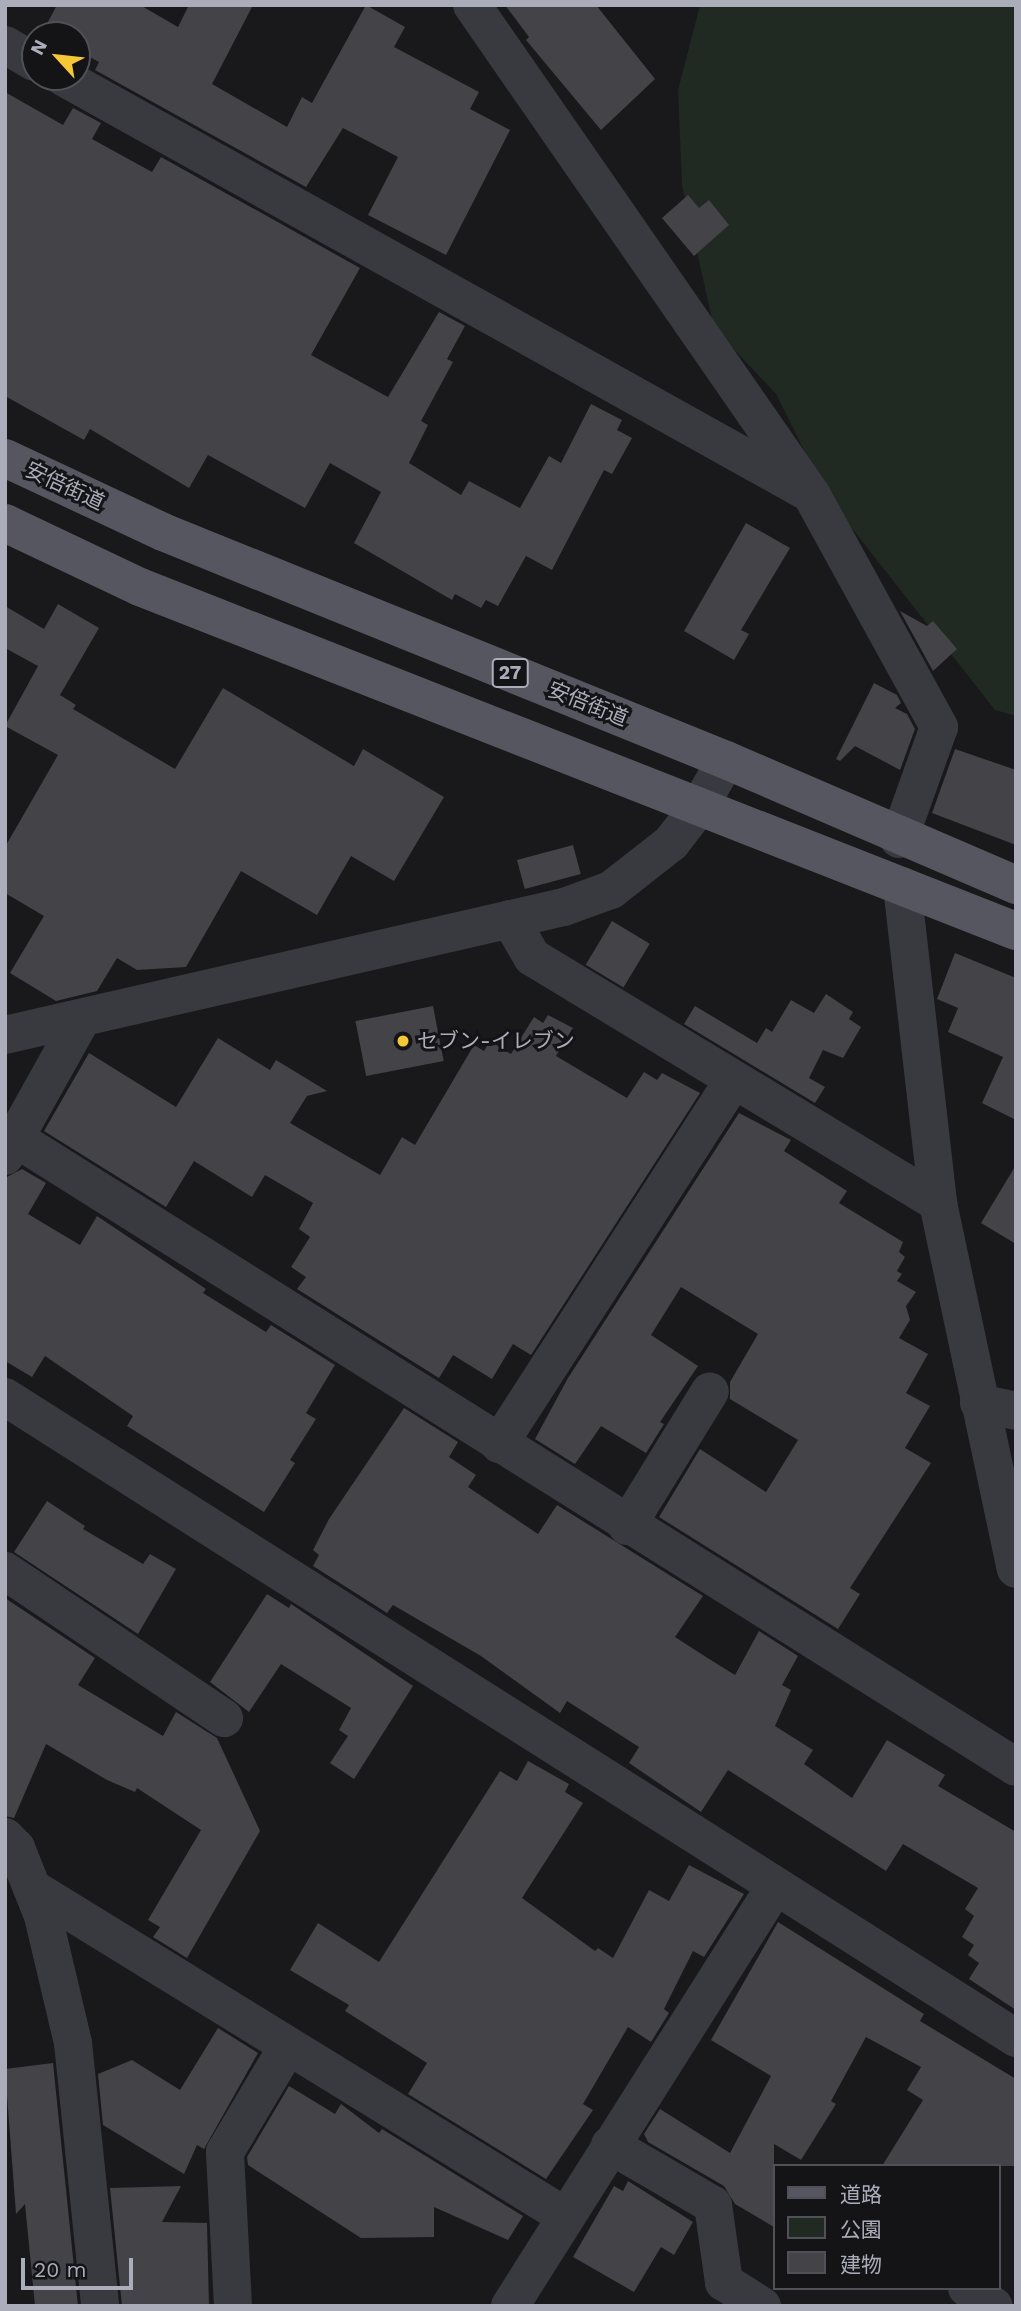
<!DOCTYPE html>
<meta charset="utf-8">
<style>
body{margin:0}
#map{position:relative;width:1021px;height:2311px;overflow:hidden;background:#19181b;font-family:"Work Sans","Noto Sans JP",sans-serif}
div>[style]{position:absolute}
.green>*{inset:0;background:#202922}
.building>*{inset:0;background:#434348;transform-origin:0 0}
.minor>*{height:38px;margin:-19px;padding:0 19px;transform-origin:19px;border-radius:19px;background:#393a40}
.major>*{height:38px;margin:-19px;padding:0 19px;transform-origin:19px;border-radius:19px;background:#55565f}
.dots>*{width:19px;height:19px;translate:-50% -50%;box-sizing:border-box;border:4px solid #141316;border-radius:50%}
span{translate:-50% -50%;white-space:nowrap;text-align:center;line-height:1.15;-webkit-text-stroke:6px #141316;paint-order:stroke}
.shield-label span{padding:2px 5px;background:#141316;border:2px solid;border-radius:5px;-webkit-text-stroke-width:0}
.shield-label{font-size:19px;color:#abaeba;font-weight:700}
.street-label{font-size:21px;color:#abaeba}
.poi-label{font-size:21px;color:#abaeba}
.left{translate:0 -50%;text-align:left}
.frame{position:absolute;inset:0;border:7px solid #abaeba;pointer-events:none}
.legend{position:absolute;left:773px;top:2164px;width:228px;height:126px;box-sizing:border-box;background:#141316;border:2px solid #505158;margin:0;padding:9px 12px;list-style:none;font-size:21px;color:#abaeba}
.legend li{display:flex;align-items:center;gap:14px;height:35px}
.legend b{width:35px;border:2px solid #505158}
.north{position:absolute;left:21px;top:21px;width:70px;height:70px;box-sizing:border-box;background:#141316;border:2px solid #505158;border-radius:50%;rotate:297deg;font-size:19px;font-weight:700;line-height:28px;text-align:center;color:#abaeba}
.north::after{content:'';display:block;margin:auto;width:24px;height:32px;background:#f5c736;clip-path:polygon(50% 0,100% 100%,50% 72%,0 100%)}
.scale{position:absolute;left:21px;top:2258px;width:112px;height:32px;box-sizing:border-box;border:4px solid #abaeba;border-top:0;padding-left:9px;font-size:21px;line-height:24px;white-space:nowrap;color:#abaeba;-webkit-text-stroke:5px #141316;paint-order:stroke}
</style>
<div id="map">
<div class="green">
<div style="clip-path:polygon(700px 5px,1016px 5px,1016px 716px,995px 710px,828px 498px,776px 394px,714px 328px,682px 185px,678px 90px)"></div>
</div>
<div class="building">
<div style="clip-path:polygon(57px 5px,140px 5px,178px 27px,189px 5px,253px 5px,212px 84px,287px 127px,302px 97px,312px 103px,366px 5px,405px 27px,394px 47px,479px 92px,470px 109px,510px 130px,446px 255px,368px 215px,398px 157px,343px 128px,306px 187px,95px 70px,99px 62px,77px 50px,77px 35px,41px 35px)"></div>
<div style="clip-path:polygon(505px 5px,596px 5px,655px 79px,601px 130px,526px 40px,529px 37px)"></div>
<div style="clip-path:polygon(5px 92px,63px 125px,73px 108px,101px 123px,92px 139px,152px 172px,161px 157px,360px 268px,311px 355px,388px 397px,439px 312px,465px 326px,447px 359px,453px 362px,421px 421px,428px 425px,409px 463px,461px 495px,469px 481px,520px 508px,549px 456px,561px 463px,591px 404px,622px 420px,617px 430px,632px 438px,612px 474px,604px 470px,552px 570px,526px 556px,498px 606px,486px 600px,481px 608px,455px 594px,452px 600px,354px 543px,381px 492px,330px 463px,305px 508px,208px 455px,189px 488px,90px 429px,84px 440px,5px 396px)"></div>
<div style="clip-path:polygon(688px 195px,699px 208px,709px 200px,729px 225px,694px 256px,662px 218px)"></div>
<div style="clip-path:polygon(746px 523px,790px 548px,741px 630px,749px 634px,734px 660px,684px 631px)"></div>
<div style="clip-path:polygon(58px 604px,99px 628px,60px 695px,76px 705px,73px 709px,175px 769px,223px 688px,354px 766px,363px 749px,444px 797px,394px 881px,351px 856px,317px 915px,241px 871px,186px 967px,137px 970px,117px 958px,97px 991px,56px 1001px,10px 973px,44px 916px,5px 893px,5px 847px,58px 755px,5px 726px,38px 666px,5px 648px,5px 606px,44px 629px)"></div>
<div style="clip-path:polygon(900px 611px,927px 626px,933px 621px,957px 649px,933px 671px)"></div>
<div style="clip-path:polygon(874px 683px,897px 695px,901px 703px,895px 708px,907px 714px,915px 729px,900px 770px,855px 746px,840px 761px,836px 759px)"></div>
<div style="clip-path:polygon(955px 749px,1016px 770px,1016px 845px,932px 813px)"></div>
<div style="left:573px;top:845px;width:30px;height:58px;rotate:75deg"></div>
<div style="left:612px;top:921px;width:44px;height:51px;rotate:31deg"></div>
<div style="clip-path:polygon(955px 953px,1016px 978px,1016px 1120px,982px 1103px,1003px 1057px,948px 1032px,958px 1008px,937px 999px)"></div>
<div style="clip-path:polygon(826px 994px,853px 1012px,849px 1019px,861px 1027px,843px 1058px,823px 1050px,809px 1078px,825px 1087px,815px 1103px,684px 1024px,695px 1006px,757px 1043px,766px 1028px,772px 1032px,791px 1000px,814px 1013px)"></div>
<div style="left:433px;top:1006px;width:56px;height:79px;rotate:79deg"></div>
<div style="clip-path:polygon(548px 1015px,573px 1028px,556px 1056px,627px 1098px,644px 1072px,657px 1080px,662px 1073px,700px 1093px,531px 1355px,513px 1344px,492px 1379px,453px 1355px,439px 1378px,297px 1289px,306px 1277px,291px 1267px,310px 1237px,299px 1229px,313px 1203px,265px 1175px,252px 1197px,194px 1161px,166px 1207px,44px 1131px,89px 1053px,176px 1107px,218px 1038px,270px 1070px,276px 1060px,327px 1091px,307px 1096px,290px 1123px,380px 1175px,402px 1137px,415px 1145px,474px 1045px,484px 1051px,490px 1041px,511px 1054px,534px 1017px,543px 1023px)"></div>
<div style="clip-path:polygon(739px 1113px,791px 1140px,784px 1151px,847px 1191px,839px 1203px,903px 1242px,899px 1252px,905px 1257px,897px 1271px,902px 1274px,897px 1281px,916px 1292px,906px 1306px,910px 1320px,899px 1338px,928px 1354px,906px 1393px,930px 1406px,905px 1448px,931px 1463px,850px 1588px,860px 1594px,838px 1629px,659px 1517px,700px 1449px,766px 1492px,798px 1440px,730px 1399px,730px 1382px,758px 1334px,681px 1287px,651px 1335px,698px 1366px,660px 1422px,664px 1424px,646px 1453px,601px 1426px,575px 1464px,535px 1439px,568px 1378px)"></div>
<div style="clip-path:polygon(1016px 1165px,1016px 1244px,981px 1223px)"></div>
<div style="clip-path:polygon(22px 1169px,46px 1183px,28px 1214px,80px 1245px,97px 1216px,206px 1289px,203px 1293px,266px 1332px,271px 1325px,335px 1365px,306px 1413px,316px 1419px,290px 1460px,295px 1463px,264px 1512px,127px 1426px,133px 1416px,45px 1356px,32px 1377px,5px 1361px,5px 1178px)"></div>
<div style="clip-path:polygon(404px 1408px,458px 1442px,449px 1457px,476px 1475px,468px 1487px,538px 1534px,557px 1505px,703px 1596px,675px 1637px,706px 1657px,735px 1675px,759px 1631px,798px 1656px,782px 1685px,791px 1690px,775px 1726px,813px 1750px,804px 1764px,852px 1798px,887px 1740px,945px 1775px,938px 1786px,1016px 1832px,1016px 2010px,969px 1979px,979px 1963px,968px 1955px,974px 1945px,962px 1937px,974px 1916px,965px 1909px,978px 1888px,903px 1844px,886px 1871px,728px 1770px,701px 1812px,629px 1763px,639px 1747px,567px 1701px,560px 1713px,481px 1656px,393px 1605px,387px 1613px,313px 1566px,319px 1555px,313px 1550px,329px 1519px)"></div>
<div style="clip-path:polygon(47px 1501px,85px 1526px,83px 1529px,143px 1564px,150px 1554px,176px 1569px,138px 1634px,14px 1552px)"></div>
<div style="clip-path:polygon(267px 1594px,289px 1608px,291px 1604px,413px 1686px,354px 1779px,330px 1763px,348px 1736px,339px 1730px,351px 1708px,281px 1664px,249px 1712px,210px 1682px)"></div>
<div style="clip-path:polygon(5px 1598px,95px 1658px,78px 1685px,163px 1736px,176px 1712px,217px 1738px,260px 1831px,187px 1958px,153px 1937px,160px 1927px,148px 1920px,201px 1830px,137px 1788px,135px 1792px,107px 1780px,46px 1744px,14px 1818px,5px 1816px)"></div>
<div style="clip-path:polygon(528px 1761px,569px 1784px,565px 1792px,583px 1803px,522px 1898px,595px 1951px,598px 1948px,613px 1958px,649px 1890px,669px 1901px,689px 1865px,744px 1894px,704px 1957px,693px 1951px,664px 2009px,669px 2013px,651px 2042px,628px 2027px,583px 2104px,593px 2110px,546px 2179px,408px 2094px,427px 2063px,345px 2011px,349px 2005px,290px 1970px,318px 1923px,379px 1962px,500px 1771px,517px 1781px)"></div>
<div style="clip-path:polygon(778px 1922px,924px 2014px,920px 2021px,1016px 2079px,1016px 2166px,882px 2166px,923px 2100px,907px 2090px,921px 2067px,866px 2037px,831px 2101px,836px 2104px,801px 2160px,774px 2144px,774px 2227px,735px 2204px,724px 2186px,648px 2142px,644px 2134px,660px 2109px,730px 2153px,771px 2076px,711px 2040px)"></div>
<div style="clip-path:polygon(218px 2028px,258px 2053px,204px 2149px,197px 2145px,184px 2174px,103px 2125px,98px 2074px,132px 2060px,180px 2090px)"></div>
<div style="clip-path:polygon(53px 2063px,78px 2306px,35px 2306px,25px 2204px,16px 2214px,5px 2069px)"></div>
<div style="clip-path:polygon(289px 2086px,335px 2114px,341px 2104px,379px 2133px,382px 2129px,523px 2216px,508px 2240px,434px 2207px,434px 2237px,361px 2238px,248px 2165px,247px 2157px)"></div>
<div style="clip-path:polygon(628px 2181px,693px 2222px,674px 2255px,661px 2247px,634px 2292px,573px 2257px,614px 2186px,623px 2191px)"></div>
<div style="clip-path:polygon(181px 2186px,162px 2222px,207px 2223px,209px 2306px,122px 2306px,110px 2188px)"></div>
</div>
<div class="minor">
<div style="left:472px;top:5px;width:595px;rotate:55.27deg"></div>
<div style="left:811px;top:494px;width:266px;rotate:61.2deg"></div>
<div style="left:939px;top:727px;width:119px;rotate:109.7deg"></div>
<div style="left:5px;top:45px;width:34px;rotate:30deg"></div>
<div style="left:63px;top:77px;width:848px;rotate:29.13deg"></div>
<div style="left:902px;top:886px;width:319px;rotate:83.5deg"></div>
<div style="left:938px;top:1203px;width:374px;rotate:78deg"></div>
<div style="left:510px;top:919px;width:44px;rotate:59.9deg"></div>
<div style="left:532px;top:957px;width:475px;rotate:31.2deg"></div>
<div style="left:5px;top:1035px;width:573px;rotate:-12.9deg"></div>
<div style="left:564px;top:907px;width:50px;rotate:-19.9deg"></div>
<div style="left:611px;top:890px;width:76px;rotate:-38.1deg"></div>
<div style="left:671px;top:843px;width:46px;rotate:-52.1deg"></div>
<div style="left:699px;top:807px;width:54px;rotate:-60.1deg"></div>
<div style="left:15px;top:1138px;width:1182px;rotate:32.14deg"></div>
<div style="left:5px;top:1156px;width:158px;rotate:-60.8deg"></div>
<div style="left:5px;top:1397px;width:1197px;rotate:32.38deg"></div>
<div style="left:979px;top:1403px;width:38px;rotate:12deg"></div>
<div style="left:499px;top:1444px;width:433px;rotate:-57.2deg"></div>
<div style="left:627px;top:1526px;width:158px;rotate:-58.4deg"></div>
<div style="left:5px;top:1571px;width:264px;rotate:33.9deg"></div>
<div style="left:5px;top:1837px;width:16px;rotate:45deg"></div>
<div style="left:16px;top:1848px;width:73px;rotate:68.3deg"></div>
<div style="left:43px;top:1916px;width:130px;rotate:76.7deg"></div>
<div style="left:73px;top:2043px;width:264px;rotate:84.1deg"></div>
<div style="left:32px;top:1888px;width:626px;rotate:31.61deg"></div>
<div style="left:610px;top:2145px;width:119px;rotate:30.2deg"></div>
<div style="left:713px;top:2205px;width:78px;rotate:81.9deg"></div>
<div style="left:724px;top:2282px;width:45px;rotate:32.3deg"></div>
<div style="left:967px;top:2288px;width:32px;rotate:34deg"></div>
<div style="left:233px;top:2306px;width:154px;rotate:-93deg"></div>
<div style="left:225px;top:2152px;width:123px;rotate:-59.3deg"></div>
<div style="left:510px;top:2306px;width:494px;rotate:-57.7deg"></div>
</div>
<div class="major">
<div style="left:5px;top:458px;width:174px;rotate:25.1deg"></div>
<div style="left:163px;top:532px;width:607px;rotate:22.05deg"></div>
<div style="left:726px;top:760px;width:316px;rotate:23.3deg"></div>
<div style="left:5px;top:523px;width:149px;rotate:25.4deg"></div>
<div style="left:140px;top:587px;width:941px;rotate:21.44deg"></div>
</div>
<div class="dots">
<div style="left:403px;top:1041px;background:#f5c736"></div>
</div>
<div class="shield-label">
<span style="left:510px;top:673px">27</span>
</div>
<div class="street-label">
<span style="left:65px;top:486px;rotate:25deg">安倍街道</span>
<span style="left:588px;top:704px;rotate:22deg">安倍街道</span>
</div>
<div class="poi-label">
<span class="left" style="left:417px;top:1041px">セブン-イレブン</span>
</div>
<div class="frame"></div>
<ul class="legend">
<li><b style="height:9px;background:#55565f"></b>道路</li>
<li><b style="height:19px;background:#202922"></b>公園</li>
<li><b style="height:19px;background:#434348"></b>建物</li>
</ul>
<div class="north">N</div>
<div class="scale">20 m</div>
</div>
